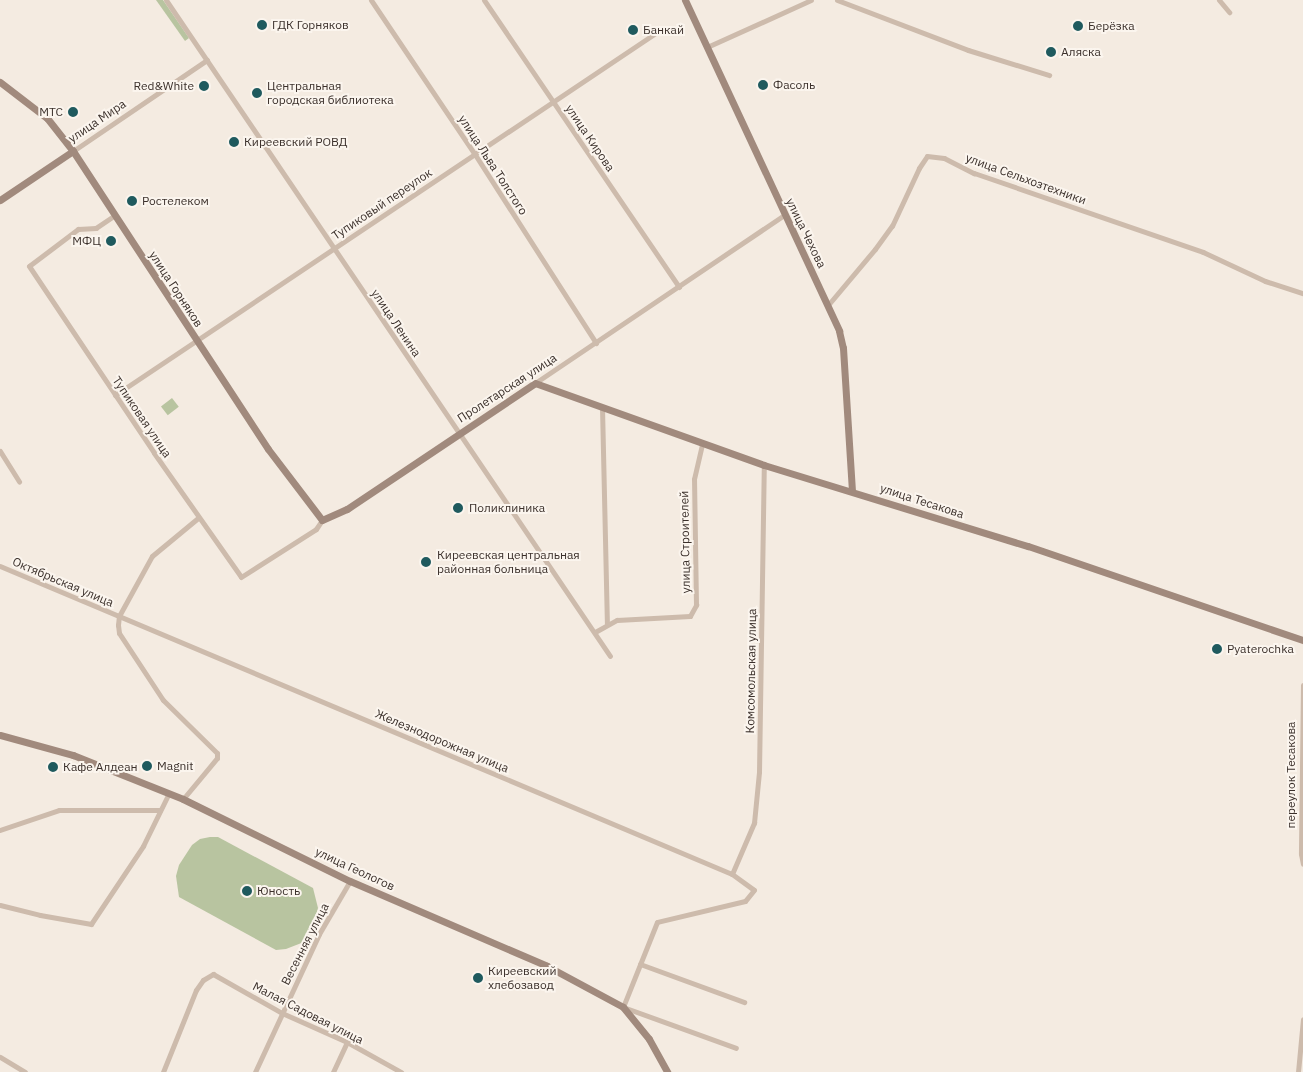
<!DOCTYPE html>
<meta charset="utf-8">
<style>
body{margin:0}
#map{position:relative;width:1303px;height:1072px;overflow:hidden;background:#f4ebe1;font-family:"IBM Plex Sans",sans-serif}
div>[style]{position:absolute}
.green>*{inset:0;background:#b8c4a0;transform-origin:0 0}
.minor>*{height:5px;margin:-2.5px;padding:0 2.5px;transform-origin:2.5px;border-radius:2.5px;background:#cdbbac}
.secondary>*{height:7px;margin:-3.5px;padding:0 3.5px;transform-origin:3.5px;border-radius:3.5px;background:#a18a7d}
.dots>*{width:14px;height:14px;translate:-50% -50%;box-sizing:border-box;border:2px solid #fbf5ee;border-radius:50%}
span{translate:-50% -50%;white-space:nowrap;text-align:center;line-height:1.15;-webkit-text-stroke:4px #fbf5ee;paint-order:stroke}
.poi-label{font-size:12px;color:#3b302b}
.left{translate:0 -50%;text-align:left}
.right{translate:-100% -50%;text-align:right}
.street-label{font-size:12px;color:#3b302b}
</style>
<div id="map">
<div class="green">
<div style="clip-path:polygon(156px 0,163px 0,189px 38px,185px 41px)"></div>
<div style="left:172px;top:398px;width:11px;height:14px;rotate:52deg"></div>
<div style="clip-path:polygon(210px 837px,218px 837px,313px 888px,318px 908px,312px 929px,304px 942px,286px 949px,276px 950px,179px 897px,176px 876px,179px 865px,192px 845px,200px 839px)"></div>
</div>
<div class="minor">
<div style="left:166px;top:0;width:792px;rotate:55.91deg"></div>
<div style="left:371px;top:0;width:184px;rotate:56.1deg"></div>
<div style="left:474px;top:153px;width:226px;rotate:57.3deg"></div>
<div style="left:484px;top:0;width:347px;rotate:55.8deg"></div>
<div style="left:837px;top:0;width:140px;rotate:20.9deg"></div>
<div style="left:968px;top:50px;width:85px;rotate:17.2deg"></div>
<div style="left:1219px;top:0;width:16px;rotate:50deg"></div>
<div style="left:707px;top:47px;width:114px;rotate:-24.3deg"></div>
<div style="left:73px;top:151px;width:162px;rotate:-34.2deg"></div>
<div style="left:115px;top:215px;width:23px;rotate:146deg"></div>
<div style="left:96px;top:228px;width:18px;rotate:177deg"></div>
<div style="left:78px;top:229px;width:61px;rotate:142.9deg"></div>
<div style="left:29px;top:266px;width:225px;rotate:56.2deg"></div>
<div style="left:154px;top:453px;width:151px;rotate:54.9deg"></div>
<div style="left:241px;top:577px;width:89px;rotate:-32.6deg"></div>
<div style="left:316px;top:529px;width:11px;rotate:-56deg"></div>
<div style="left:828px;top:305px;width:73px;rotate:-50deg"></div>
<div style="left:875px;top:249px;width:29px;rotate:-54deg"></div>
<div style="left:892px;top:226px;width:64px;rotate:-65deg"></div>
<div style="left:919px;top:168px;width:14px;rotate:-56deg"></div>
<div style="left:927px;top:156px;width:17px;rotate:7deg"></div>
<div style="left:944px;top:158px;width:34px;rotate:27deg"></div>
<div style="left:974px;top:173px;width:242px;rotate:19deg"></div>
<div style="left:1203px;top:252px;width:68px;rotate:25.1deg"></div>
<div style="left:1265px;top:281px;width:40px;rotate:18deg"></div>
<div style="left:535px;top:383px;width:300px;rotate:-34deg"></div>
<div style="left:115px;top:395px;width:656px;rotate:-33.81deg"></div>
<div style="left:602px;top:407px;width:217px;rotate:88.7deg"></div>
<div style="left:0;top:451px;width:36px;rotate:58deg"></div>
<div style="left:0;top:566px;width:794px;rotate:22.82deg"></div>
<div style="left:732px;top:874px;width:27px;rotate:36deg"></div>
<div style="left:754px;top:890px;width:14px;rotate:129deg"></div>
<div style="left:745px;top:901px;width:90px;rotate:166.6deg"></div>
<div style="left:657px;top:922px;width:92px;rotate:111.8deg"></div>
<div style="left:623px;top:1007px;width:120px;rotate:19.9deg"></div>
<div style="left:595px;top:632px;width:25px;rotate:-29deg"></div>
<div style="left:617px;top:620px;width:73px;rotate:-3.1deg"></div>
<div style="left:690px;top:616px;width:13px;rotate:-61deg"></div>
<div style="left:696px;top:605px;width:126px;rotate:-90.9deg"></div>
<div style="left:694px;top:479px;width:37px;rotate:-77deg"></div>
<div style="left:1303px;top:685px;width:169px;rotate:90.7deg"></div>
<div style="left:1301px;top:854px;width:10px;rotate:79deg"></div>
<div style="left:183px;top:799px;width:53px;rotate:-50.3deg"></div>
<div style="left:217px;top:758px;width:5px;rotate:-90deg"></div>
<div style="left:217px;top:753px;width:76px;rotate:-135.5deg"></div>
<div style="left:163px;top:700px;width:80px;rotate:-123.3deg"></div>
<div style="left:119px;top:633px;width:8px;rotate:-97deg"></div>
<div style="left:118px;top:625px;width:9px;rotate:-84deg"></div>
<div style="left:119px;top:616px;width:68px;rotate:-61.2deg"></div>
<div style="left:152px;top:556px;width:60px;rotate:-39.6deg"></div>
<div style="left:0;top:830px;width:62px;rotate:-18.7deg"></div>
<div style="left:59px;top:810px;width:101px"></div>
<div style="left:732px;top:874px;width:56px;rotate:-66.7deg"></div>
<div style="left:754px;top:823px;width:51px;rotate:-84.4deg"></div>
<div style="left:759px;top:772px;width:307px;rotate:-89.1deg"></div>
<div style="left:0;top:905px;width:41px;rotate:14deg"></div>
<div style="left:40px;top:915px;width:52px;rotate:10deg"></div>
<div style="left:91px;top:924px;width:94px;rotate:-56.3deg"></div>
<div style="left:143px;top:846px;width:59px;rotate:-63.9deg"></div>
<div style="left:640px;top:964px;width:111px;rotate:20.1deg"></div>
<div style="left:0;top:1057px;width:29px;rotate:31deg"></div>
<div style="left:163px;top:1072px;width:88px;rotate:-68.1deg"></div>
<div style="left:196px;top:990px;width:12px;rotate:-55deg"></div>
<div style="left:203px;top:980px;width:12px;rotate:-31deg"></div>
<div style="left:213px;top:974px;width:79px;rotate:29.5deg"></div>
<div style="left:282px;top:1013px;width:71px;rotate:24deg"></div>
<div style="left:347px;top:1042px;width:62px;rotate:29.1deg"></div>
<div style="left:255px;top:1072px;width:152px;rotate:-65.1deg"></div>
<div style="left:319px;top:934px;width:61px;rotate:-59.7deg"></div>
<div style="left:333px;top:1072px;width:33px;rotate:-65deg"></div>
<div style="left:1298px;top:1072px;width:53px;rotate:-84.6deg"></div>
</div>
<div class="secondary">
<div style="left:685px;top:0;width:365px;rotate:65deg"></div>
<div style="left:839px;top:331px;width:17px;rotate:77deg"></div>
<div style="left:843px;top:348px;width:142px;rotate:86.4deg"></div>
<div style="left:0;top:82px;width:59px;rotate:37.5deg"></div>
<div style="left:47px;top:118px;width:42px;rotate:51.8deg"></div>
<div style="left:73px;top:151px;width:356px;rotate:56.8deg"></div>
<div style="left:268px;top:449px;width:89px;rotate:52.7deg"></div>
<div style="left:322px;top:520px;width:27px;rotate:-24deg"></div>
<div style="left:347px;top:509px;width:226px;rotate:-33.8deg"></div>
<div style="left:535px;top:383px;width:243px;rotate:19.7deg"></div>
<div style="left:764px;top:465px;width:276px;rotate:17.1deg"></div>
<div style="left:1028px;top:546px;width:291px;rotate:18.9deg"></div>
<div style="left:0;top:200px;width:88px;rotate:-33.9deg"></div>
<div style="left:0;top:735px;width:76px;rotate:15.3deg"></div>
<div style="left:73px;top:755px;width:118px;rotate:21.8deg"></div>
<div style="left:183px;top:799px;width:186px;rotate:26.2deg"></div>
<div style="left:350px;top:881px;width:215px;rotate:23.3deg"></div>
<div style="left:547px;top:966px;width:86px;rotate:28.3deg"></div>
<div style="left:623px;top:1007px;width:41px;rotate:50.9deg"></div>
<div style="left:649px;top:1039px;width:38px;rotate:61deg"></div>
</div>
<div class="dots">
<div style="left:262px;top:25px;background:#1f5a5e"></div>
<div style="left:1078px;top:26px;background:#1f5a5e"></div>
<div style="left:633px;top:30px;background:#1f5a5e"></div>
<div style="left:1051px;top:52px;background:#1f5a5e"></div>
<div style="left:763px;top:85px;background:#1f5a5e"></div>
<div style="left:204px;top:86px;background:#1f5a5e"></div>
<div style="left:257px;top:93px;background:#1f5a5e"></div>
<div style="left:73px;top:112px;background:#1f5a5e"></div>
<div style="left:234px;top:142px;background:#1f5a5e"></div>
<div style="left:132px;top:201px;background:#1f5a5e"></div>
<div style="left:111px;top:241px;background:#1f5a5e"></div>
<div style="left:458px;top:508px;background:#1f5a5e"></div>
<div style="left:426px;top:562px;background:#1f5a5e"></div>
<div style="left:1217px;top:649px;background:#1f5a5e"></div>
<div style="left:147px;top:766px;background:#1f5a5e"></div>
<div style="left:53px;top:767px;background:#1f5a5e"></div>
<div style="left:247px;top:891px;background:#1f5a5e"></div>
<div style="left:478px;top:978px;background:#1f5a5e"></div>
</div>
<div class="poi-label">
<span class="left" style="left:272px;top:25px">ГДК Горняков</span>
<span class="left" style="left:1088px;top:26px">Берёзка</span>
<span class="left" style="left:643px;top:30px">Банкай</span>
<span class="left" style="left:1061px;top:52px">Аляска</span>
<span class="left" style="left:773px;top:85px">Фасоль</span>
<span class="right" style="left:194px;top:86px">Red&amp;White</span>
<span class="left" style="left:267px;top:93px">Центральная<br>городская библиотека</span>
<span class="right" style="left:63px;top:112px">МТС</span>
<span class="left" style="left:244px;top:142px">Киреевский РОВД</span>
<span class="left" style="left:142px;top:201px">Ростелеком</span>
<span class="right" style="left:101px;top:241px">МФЦ</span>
<span class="left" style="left:469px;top:508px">Поликлиника</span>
<span class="left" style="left:437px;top:562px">Киреевская центральная<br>районная больница</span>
<span class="left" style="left:1227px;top:649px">Pyaterochka</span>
<span class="left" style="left:157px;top:766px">Magnit</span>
<span class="left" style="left:63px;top:767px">Кафе Алдеан</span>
<span class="left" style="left:257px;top:891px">Юность</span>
<span class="left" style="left:488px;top:978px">Киреевский<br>хлебозавод</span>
</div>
<div class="street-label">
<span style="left:97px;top:121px;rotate:-34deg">улица Мира</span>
<span style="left:590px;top:138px;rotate:56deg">улица Кирова</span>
<span style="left:493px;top:165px;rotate:57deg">улица Льва Толстого</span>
<span style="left:1026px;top:179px;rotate:20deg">улица Сельхозтехники</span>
<span style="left:382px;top:204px;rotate:-34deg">Тупиковый переулок</span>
<span style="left:806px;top:233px;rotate:64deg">улица Чехова</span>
<span style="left:176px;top:289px;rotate:57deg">улица Горняков</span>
<span style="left:396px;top:323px;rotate:56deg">улица Ленина</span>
<span style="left:507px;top:388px;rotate:-33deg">Пролетарская улица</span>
<span style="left:142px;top:417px;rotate:56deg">Тупиковая улица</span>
<span style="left:922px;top:501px;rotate:18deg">улица Тесакова</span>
<span style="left:685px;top:542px;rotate:-91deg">улица Строителей</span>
<span style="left:63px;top:582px;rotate:23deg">Октябрьская улица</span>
<span style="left:751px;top:671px;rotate:-89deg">Комсомольская улица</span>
<span style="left:442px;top:741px;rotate:23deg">Железнодорожная улица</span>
<span style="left:1291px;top:775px;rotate:-90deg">переулок Тесакова</span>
<span style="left:355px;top:869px;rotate:25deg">улица Геологов</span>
<span style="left:305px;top:944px;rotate:-63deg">Весенняя улица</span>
<span style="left:308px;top:1013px;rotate:27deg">Малая Садовая улица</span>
</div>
</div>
